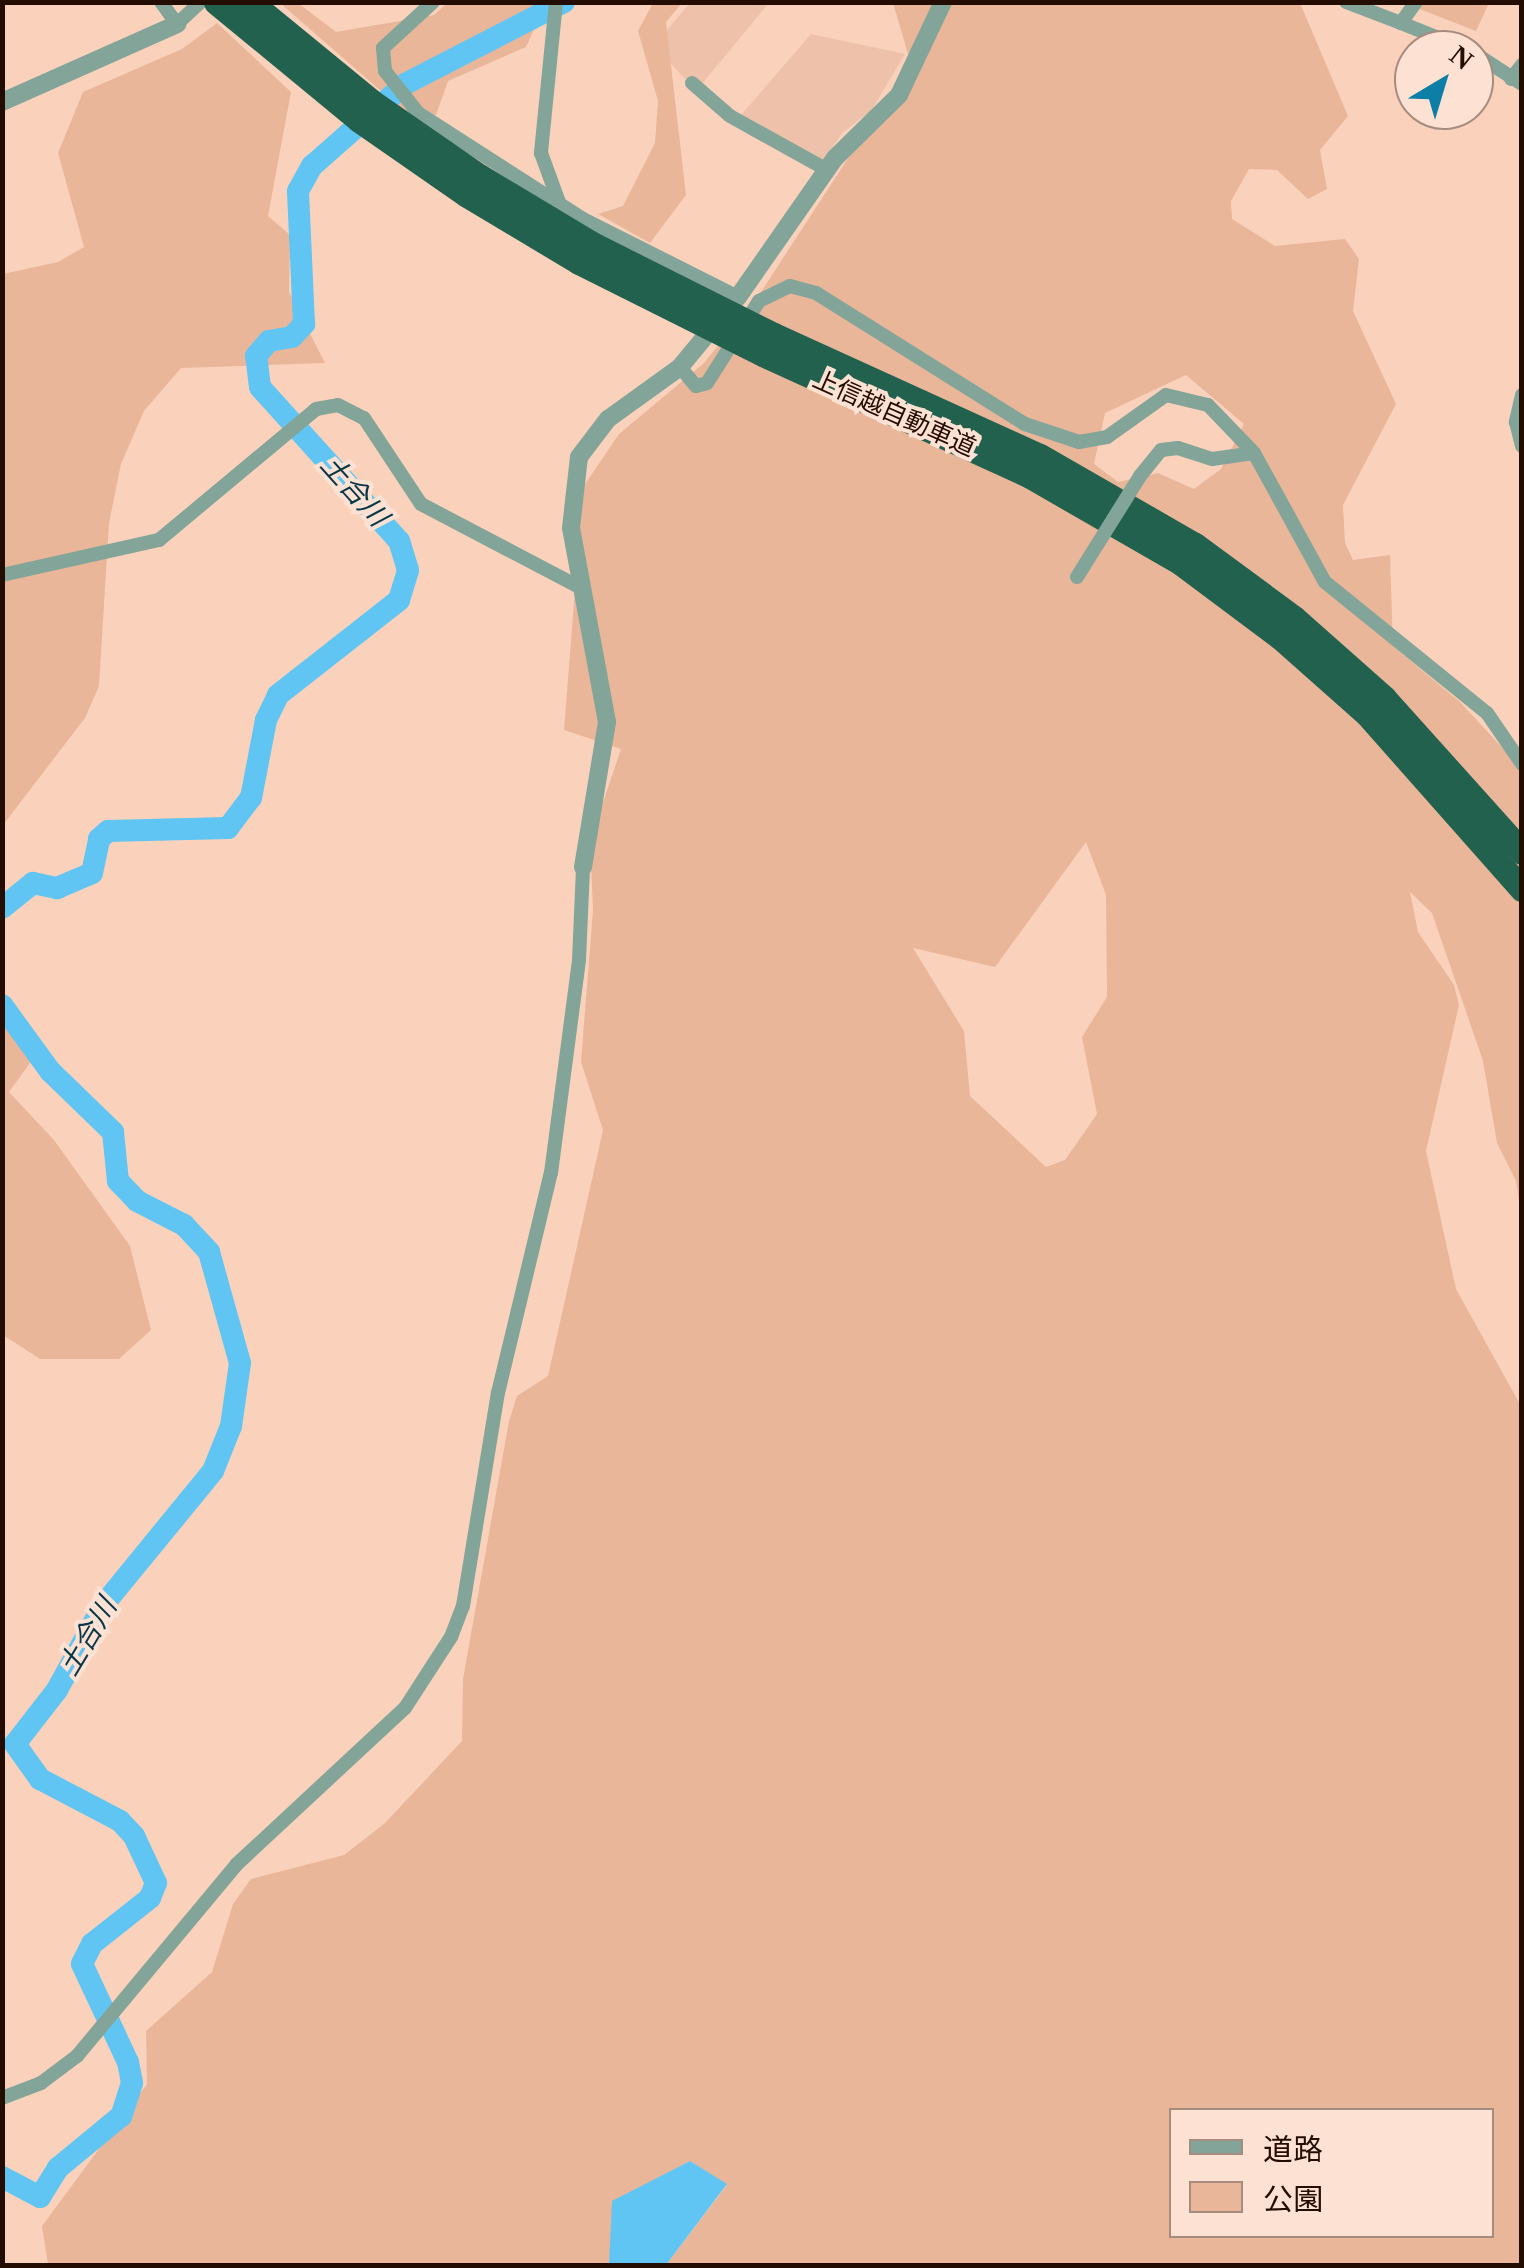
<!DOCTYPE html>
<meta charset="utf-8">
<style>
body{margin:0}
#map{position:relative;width:1524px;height:2268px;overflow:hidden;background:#fad2bc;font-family:"Times New Roman","Noto Sans JP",serif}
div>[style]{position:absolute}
.built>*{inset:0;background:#eec1aa}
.green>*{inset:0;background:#e9b69a}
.water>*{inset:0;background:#60c5f2}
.river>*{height:22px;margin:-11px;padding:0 11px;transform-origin:11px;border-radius:11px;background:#60c5f2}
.minor>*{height:14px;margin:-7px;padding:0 7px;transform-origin:7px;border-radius:7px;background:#83a498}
.tertiary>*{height:18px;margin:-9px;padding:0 9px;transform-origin:9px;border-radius:9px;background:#83a498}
.motorway>*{height:25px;margin:-12.5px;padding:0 12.5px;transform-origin:12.5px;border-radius:12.5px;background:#21614e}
.minor-bridge>*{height:14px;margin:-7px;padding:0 7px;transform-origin:7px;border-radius:7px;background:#83a498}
.motorway-bridge>*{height:25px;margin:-12.5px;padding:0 12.5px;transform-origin:12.5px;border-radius:12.5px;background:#21614e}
span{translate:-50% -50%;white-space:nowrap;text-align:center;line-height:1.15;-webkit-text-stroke:8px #fde2d3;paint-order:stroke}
.street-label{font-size:25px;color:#230c02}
.water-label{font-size:28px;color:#073648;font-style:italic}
.frame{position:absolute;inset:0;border:5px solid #230c02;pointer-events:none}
.legend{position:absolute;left:1169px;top:2108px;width:325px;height:130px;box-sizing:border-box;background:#fde2d3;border:2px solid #a68c7f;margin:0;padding:12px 18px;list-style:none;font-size:30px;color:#230c02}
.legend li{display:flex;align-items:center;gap:20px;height:50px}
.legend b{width:50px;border:2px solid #a68c7f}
.north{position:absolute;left:1394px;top:30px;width:100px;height:100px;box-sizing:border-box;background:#fde2d3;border:2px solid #a68c7f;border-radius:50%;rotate:38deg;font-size:28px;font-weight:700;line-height:40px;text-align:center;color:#230c02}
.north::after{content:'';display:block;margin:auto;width:35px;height:45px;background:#0d7fa6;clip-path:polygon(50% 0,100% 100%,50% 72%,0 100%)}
</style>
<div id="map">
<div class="built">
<div style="clip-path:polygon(690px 3px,769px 3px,701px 85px,684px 78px,654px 45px)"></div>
<div style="clip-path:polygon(811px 34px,905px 54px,871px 111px,842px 133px,823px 161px,741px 115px)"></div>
</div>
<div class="green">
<div style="clip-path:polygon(280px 3px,298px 3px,336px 32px,434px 15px,447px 3px,546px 3px,526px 47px,448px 81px,436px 115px,405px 112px)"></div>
<div style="clip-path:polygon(653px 3px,682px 3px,666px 22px,686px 195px,650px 243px,598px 214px,623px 206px,655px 143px,658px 101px,638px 31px)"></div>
<div style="clip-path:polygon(evenodd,893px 3px,1300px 3px,1348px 116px,1320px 150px,1327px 189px,1308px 199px,1277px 170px,1249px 169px,1231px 201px,1232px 219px,1275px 246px,1345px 239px,1359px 259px,1353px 311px,1396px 404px,1343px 505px,1345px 543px,1353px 560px,1390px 555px,1393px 646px,1460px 702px,1521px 768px,1521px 1215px,1516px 1181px,1497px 1143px,1483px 1061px,1432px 913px,1410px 892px,1418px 932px,1454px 985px,1459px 1005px,1426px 1151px,1456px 1289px,1521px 1406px,1521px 2265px,666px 2265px,727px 2185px,690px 2161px,627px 2194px,609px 2265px,48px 2265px,42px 2226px,147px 2084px,146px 2031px,212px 1972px,233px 1904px,251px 1879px,344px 1855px,385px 1823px,462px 1741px,463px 1679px,509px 1421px,517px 1396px,548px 1376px,603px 1130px,581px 1062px,593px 910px,590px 841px,621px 749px,564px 730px,583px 487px,619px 434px,704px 363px,761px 292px,852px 152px,916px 81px,893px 3px,1186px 375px,1244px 424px,1221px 469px,1194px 489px,1158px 473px,1118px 482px,1094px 464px,1105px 413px,1186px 375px,893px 3px,1086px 842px,1106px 895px,1107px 997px,1082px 1037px,1097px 1114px,1065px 1160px,1046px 1167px,970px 1096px,964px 1031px,913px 948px,995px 967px,1086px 842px,893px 3px,1172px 2110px,1492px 2110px,1492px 2236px,1172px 2236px,1172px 2110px)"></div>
<div style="clip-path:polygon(1404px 3px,1489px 3px,1476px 31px)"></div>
<div style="clip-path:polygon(217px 23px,291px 92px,268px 216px,290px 235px,289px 292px,325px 363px,181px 368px,144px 411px,121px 464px,109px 523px,99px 686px,85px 718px,3px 825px,3px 274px,58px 262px,84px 247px,58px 153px,83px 92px,182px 49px)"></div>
<div style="clip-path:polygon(2px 1003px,22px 1014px,37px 1039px,33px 1059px,9px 1092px,54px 1140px,130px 1246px,151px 1330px,119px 1359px,40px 1359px,3px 1335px)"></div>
</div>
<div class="water">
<div style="clip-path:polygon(690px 2161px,727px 2184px,666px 2265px,609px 2265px,612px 2201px)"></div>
</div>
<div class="river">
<div style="left:2px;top:908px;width:40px;rotate:-39deg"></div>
<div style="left:33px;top:883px;width:25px;rotate:12deg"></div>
<div style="left:57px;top:888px;width:38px;rotate:-23deg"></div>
<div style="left:92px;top:873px;width:35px;rotate:-78deg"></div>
<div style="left:99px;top:839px;width:12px;rotate:-42deg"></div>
<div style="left:108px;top:831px;width:120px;rotate:-1.4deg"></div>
<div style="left:228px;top:828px;width:38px;rotate:-53deg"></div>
<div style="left:251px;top:798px;width:79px;rotate:-79.1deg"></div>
<div style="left:266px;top:720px;width:28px;rotate:-64deg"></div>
<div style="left:278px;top:695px;width:154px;rotate:-38.1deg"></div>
<div style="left:399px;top:600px;width:31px;rotate:-73deg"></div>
<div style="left:408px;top:570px;width:30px;rotate:-107deg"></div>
<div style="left:399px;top:541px;width:207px;rotate:-132.1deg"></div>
<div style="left:260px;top:387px;width:31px;rotate:-97deg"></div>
<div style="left:256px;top:356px;width:20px;rotate:-49deg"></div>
<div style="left:269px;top:341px;width:23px;rotate:-10deg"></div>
<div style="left:292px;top:337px;width:18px;rotate:-47deg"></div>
<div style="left:304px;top:324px;width:133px;rotate:-92.6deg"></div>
<div style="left:298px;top:191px;width:29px;rotate:-61deg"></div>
<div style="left:312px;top:166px;width:124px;rotate:-41.4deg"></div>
<div style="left:405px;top:84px;width:179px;rotate:-27.3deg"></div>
<div style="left:2px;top:1005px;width:82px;rotate:54deg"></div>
<div style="left:50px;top:1071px;width:88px;rotate:44.1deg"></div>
<div style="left:113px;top:1132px;width:49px;rotate:84.2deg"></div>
<div style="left:118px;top:1181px;width:28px;rotate:46deg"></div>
<div style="left:137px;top:1201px;width:53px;rotate:27.1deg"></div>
<div style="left:184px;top:1225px;width:37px;rotate:47deg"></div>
<div style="left:209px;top:1252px;width:115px;rotate:74.4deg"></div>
<div style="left:240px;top:1363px;width:64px;rotate:98.1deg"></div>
<div style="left:231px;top:1426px;width:48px;rotate:111.8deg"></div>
<div style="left:213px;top:1471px;width:172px;rotate:129.3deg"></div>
<div style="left:104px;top:1604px;width:98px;rotate:118.7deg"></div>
<div style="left:57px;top:1690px;width:68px;rotate:127.9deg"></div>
<div style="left:15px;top:1744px;width:43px;rotate:54.5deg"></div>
<div style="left:40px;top:1779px;width:90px;rotate:27.7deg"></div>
<div style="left:120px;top:1821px;width:21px;rotate:47deg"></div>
<div style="left:134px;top:1836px;width:52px;rotate:64.9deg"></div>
<div style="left:156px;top:1883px;width:16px;rotate:112deg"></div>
<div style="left:150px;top:1898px;width:74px;rotate:141.6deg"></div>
<div style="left:92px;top:1944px;width:22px;rotate:117deg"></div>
<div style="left:82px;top:1964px;width:108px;rotate:64.9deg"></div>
<div style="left:128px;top:2062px;width:21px;rotate:79deg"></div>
<div style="left:132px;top:2083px;width:35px;rotate:108deg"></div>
<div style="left:121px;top:2116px;width:82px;rotate:140.5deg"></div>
<div style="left:58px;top:2168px;width:34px;rotate:122deg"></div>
<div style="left:40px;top:2197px;width:43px;rotate:-152.2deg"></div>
</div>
<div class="minor">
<div style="left:161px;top:2px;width:27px;rotate:54deg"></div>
<div style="left:177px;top:24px;width:33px;rotate:-43deg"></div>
<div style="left:433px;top:2px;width:68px;rotate:137.4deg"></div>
<div style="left:383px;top:48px;width:23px;rotate:85deg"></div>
<div style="left:385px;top:71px;width:53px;rotate:51.8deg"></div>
<div style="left:418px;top:113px;width:196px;rotate:32.7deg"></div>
<div style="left:583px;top:219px;width:174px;rotate:26.7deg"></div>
<div style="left:556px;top:2px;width:152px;rotate:95.7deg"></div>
<div style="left:541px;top:153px;width:55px;rotate:69.9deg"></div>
<div style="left:1346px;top:2px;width:59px;rotate:20.9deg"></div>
<div style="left:1416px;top:2px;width:26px;rotate:126deg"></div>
<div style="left:1401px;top:23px;width:72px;rotate:21.9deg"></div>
<div style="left:1474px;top:53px;width:57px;rotate:32.9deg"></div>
<div style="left:1511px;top:79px;width:18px;rotate:-52deg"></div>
<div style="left:692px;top:83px;width:50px;rotate:41deg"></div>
<div style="left:730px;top:116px;width:111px;rotate:29.1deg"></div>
<div style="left:680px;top:367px;width:25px;rotate:50deg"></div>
<div style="left:696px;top:386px;width:11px;rotate:-15deg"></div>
<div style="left:707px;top:383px;width:97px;rotate:-57.6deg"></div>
<div style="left:759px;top:301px;width:34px;rotate:-26deg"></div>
<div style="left:790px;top:286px;width:27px;rotate:15deg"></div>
<div style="left:816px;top:293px;width:247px;rotate:32.1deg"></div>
<div style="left:1025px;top:424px;width:57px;rotate:18.4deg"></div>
<div style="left:1079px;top:442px;width:28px;rotate:-10deg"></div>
<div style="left:1107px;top:437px;width:72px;rotate:-35.4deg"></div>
<div style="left:1166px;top:395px;width:43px;rotate:13.4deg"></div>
<div style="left:1208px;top:405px;width:66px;rotate:46.2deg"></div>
<div style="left:1254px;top:453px;width:147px;rotate:61.2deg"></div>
<div style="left:1325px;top:582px;width:208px;rotate:39deg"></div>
<div style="left:1487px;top:713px;width:62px;rotate:55.5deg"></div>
<div style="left:1522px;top:395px;width:28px;rotate:103deg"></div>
<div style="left:1516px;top:422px;width:25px;rotate:76deg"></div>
<div style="left:1140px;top:476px;width:33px;rotate:-51deg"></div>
<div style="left:1161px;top:450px;width:17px;rotate:-7deg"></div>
<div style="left:1178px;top:448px;width:36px;rotate:18deg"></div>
<div style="left:1212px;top:459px;width:42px;rotate:-8.1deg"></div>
<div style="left:2px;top:575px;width:161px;rotate:-12.6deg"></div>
<div style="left:159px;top:540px;width:204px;rotate:-39.8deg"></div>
<div style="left:316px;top:409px;width:22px;rotate:-10deg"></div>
<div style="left:338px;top:405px;width:29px;rotate:27deg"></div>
<div style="left:364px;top:418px;width:103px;rotate:56.5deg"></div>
<div style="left:421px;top:504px;width:181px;rotate:27.7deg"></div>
<div style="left:2px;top:2098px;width:42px;rotate:-21deg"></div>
<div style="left:41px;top:2083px;width:45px;rotate:-36.9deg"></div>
<div style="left:77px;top:2056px;width:250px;rotate:-50.2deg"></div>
<div style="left:237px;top:1864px;width:229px;rotate:-42.9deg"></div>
<div style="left:405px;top:1708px;width:85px;rotate:-57.1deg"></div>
<div style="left:451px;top:1637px;width:33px;rotate:-69deg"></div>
<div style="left:463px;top:1606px;width:216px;rotate:-80.7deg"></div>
<div style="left:498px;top:1393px;width:226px;rotate:-76.5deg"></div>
<div style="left:551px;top:1173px;width:215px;rotate:-82.5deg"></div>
<div style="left:579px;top:960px;width:93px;rotate:-87.5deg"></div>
</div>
<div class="tertiary">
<div style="left:2px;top:102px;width:192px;rotate:-24deg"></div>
<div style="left:583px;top:867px;width:147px;rotate:-80.6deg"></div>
<div style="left:607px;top:722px;width:197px;rotate:-100.5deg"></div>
<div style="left:571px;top:528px;width:71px;rotate:-83.6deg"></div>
<div style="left:579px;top:457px;width:48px;rotate:-52.7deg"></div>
<div style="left:608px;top:419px;width:89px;rotate:-35.8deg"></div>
<div style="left:680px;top:367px;width:91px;rotate:-50.4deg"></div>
<div style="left:738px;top:297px;width:169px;rotate:-55.1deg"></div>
<div style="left:835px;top:158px;width:90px;rotate:-44.5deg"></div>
<div style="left:899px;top:95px;width:103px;rotate:-64.7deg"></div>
</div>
<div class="motorway">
<div style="left:774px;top:335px;width:292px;rotate:24.5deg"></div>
<div style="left:1040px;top:456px;width:179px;rotate:29.9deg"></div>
<div style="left:1195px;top:545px;width:123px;rotate:36.4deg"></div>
<div style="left:1294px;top:618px;width:120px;rotate:41.6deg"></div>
<div style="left:1384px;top:698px;width:207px;rotate:48.1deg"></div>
<div style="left:765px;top:355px;width:291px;rotate:24.5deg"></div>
<div style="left:1030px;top:476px;width:174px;rotate:29.9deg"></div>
<div style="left:1181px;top:563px;width:124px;rotate:36.8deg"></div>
<div style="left:1280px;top:637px;width:116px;rotate:41.5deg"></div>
<div style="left:1367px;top:714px;width:234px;rotate:48.5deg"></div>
</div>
<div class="minor-bridge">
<div style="left:1077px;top:577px;width:119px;rotate:-58deg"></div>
</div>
<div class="motorway-bridge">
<div style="left:216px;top:2px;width:185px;rotate:39.5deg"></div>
<div style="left:359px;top:120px;width:131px;rotate:34.8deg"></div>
<div style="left:467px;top:195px;width:131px;rotate:30.9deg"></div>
<div style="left:579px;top:262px;width:208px;rotate:26.6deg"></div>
<div style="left:250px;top:2px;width:158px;rotate:39.3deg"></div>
<div style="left:372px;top:102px;width:130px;rotate:34.7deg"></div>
<div style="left:479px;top:176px;width:132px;rotate:31deg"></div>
<div style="left:592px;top:244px;width:203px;rotate:26.6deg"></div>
</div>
<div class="street-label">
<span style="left:894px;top:414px;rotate:24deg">上信越自動車道</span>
</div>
<div class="water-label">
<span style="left:354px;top:491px;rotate:48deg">土合川</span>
<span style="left:88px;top:1637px;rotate:-59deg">土合川</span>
</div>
<div class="frame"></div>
<ul class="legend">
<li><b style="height:12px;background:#83a498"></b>道路</li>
<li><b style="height:28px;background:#e9b69a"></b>公園</li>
</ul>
<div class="north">N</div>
</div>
